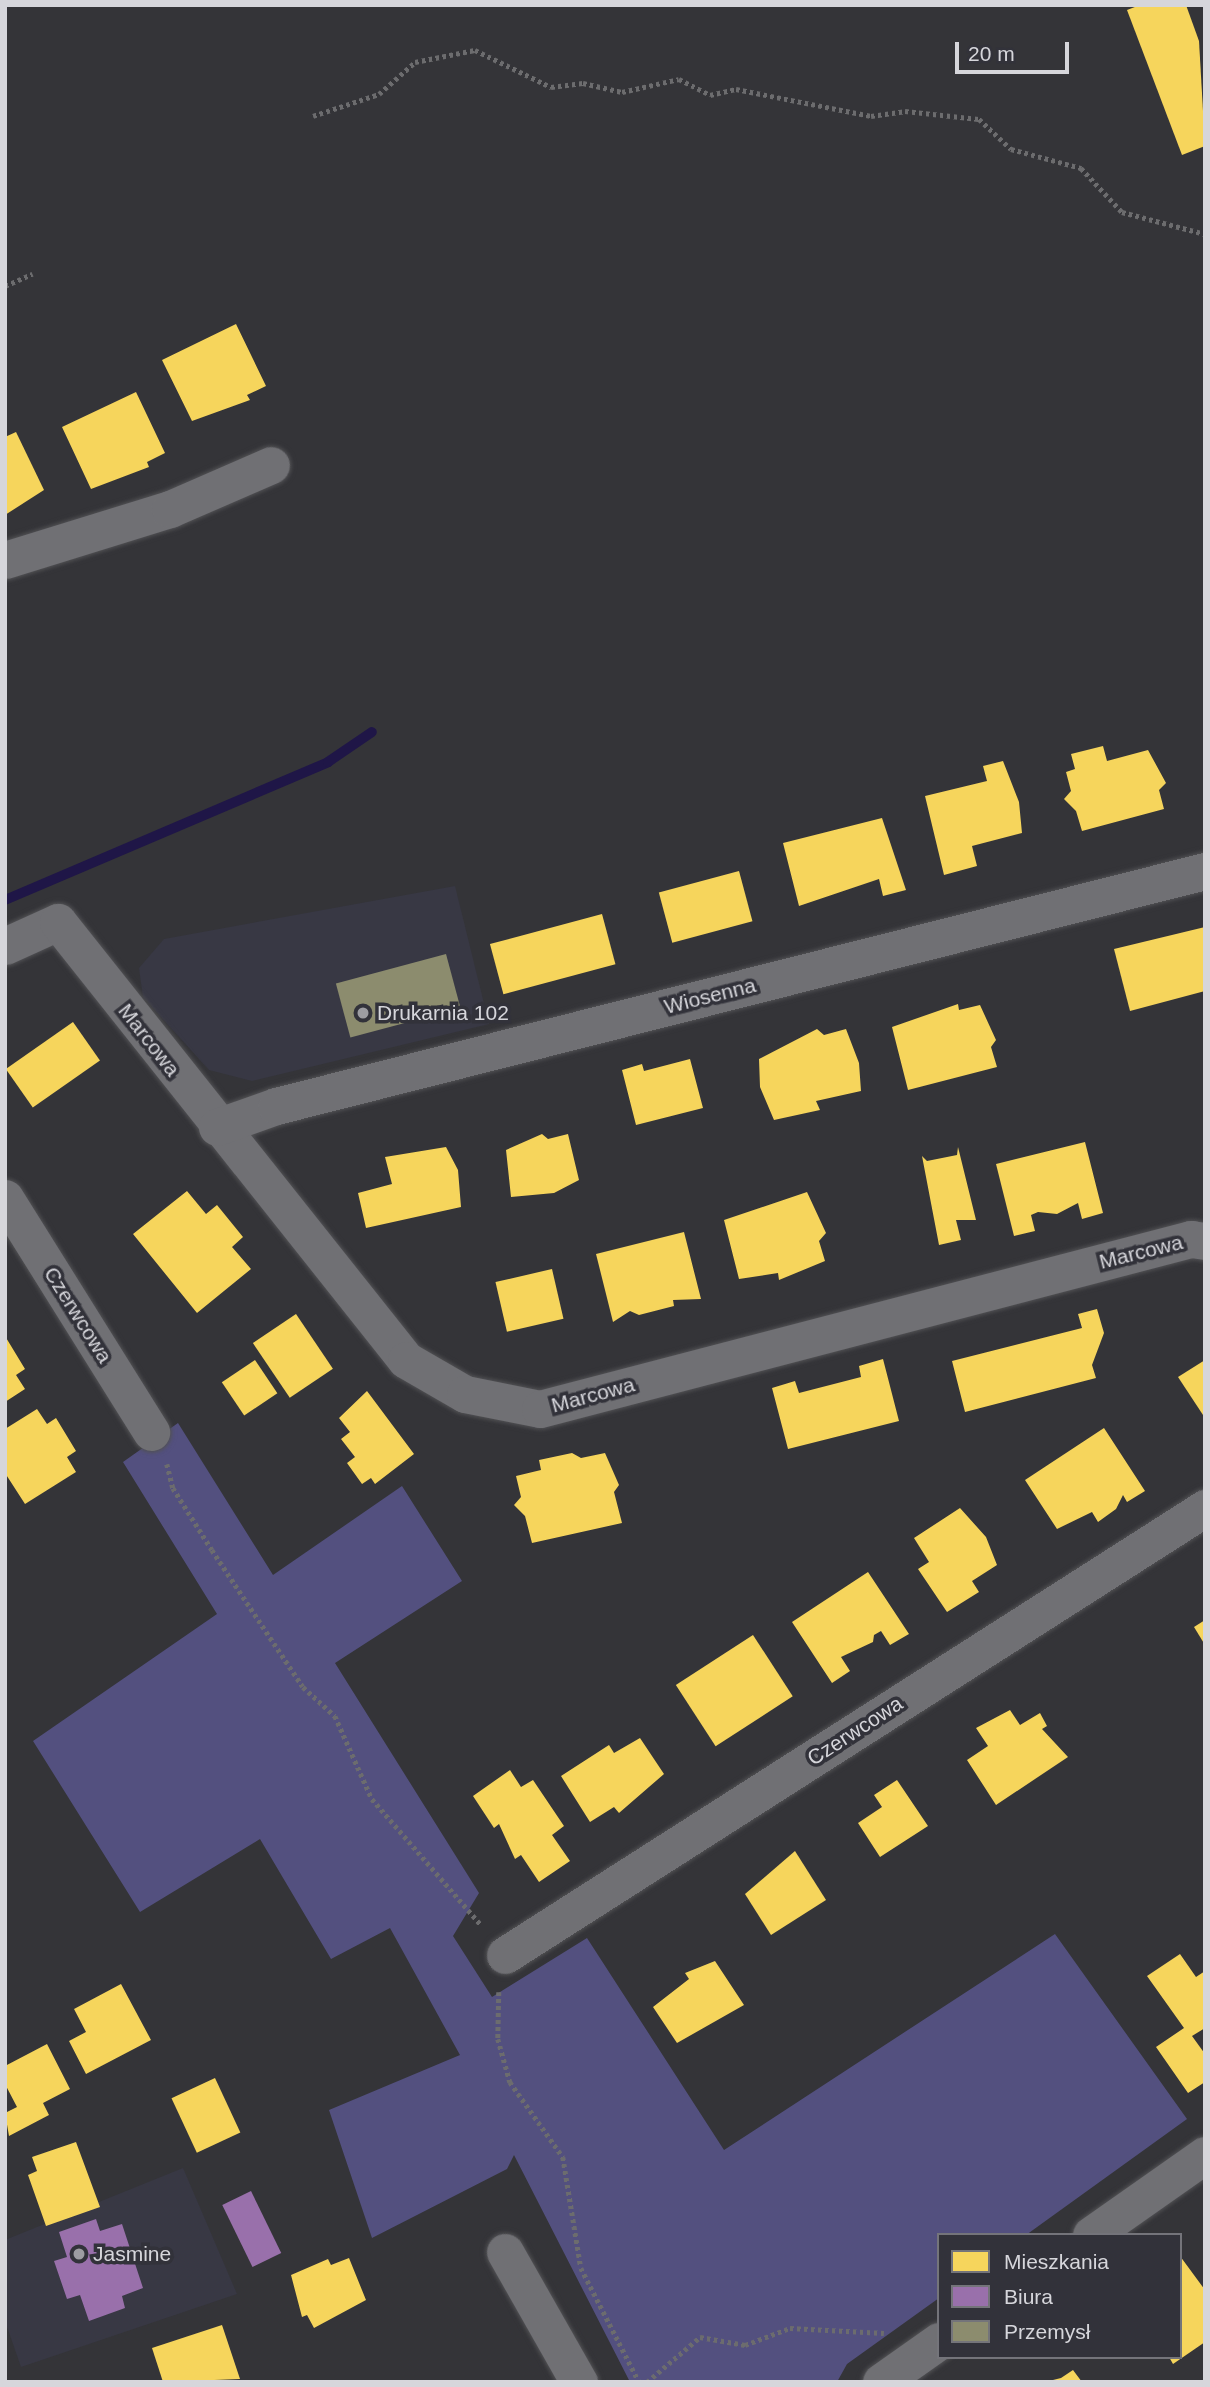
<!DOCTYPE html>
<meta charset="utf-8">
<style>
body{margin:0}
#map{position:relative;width:1210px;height:2387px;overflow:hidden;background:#343438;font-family:Arial,sans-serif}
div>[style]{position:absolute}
.built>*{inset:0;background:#383844}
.green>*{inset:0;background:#53507f}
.homes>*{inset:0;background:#f6d55c;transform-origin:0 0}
.offices>*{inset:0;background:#9970ab;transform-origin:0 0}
.industry>*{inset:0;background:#8c8c6e;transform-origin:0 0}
.stream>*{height:10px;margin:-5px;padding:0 5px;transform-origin:5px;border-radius:5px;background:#1f1647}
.path>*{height:4.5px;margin-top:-2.25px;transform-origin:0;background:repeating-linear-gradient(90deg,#6c6c6e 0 3.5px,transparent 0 7px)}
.roads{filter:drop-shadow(0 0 2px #515154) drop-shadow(0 0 2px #515154)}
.minor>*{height:37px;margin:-18.5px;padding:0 18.5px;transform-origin:18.5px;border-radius:18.5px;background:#707074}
.dots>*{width:19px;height:19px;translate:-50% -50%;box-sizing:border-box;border:4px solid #32323a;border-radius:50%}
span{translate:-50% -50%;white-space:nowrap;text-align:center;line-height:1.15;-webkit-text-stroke:7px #32323a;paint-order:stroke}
.street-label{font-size:21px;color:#d6d6db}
.poi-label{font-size:21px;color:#d6d6db}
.left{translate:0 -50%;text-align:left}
.frame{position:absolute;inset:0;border:7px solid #d6d6db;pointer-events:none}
.legend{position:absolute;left:937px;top:2233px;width:245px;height:126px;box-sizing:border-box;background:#32323a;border:2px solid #74747a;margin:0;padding:9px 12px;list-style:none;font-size:21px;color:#d6d6db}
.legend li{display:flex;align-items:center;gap:14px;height:35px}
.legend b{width:35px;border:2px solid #74747a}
.scale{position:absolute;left:955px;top:42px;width:114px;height:32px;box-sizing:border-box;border:4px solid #d6d6db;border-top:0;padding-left:9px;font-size:21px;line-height:24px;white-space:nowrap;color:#d6d6db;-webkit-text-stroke:5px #32323a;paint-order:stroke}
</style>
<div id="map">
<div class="built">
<div style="clip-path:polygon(455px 886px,489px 1024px,252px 1081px,209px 1070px,143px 997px,139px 968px,164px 939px)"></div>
<div style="clip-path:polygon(183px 2168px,237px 2294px,21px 2367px,5px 2321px,5px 2240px)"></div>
</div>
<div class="green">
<div style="clip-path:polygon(178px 1423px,273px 1575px,402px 1486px,462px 1581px,335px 1663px,479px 1893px,453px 1936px,492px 1997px,587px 1938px,724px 2150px,1055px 1934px,1187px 2119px,1026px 2235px,939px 2235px,939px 2298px,847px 2364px,837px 2382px,630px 2382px,514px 2155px,507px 2169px,372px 2238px,329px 2110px,460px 2055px,390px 1928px,331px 1959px,260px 1839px,140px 1912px,33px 1741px,217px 1614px,123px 1462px)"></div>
</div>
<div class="homes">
<div style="clip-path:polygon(1140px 5px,1186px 5px,1199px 41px,1205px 146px,1182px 155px,1127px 10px)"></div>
<div style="clip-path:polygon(236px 324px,266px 386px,247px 395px,250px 400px,192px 421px,162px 360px)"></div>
<div style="clip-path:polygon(136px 392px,165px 453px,147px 462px,149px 467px,91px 489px,62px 427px)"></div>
<div style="clip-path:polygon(16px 432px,44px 490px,5px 515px,5px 437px)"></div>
<div style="clip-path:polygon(1103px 746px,1107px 761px,1148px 750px,1166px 783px,1159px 790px,1164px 809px,1082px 831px,1076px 811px,1064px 799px,1071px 791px,1066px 772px,1075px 769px,1071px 754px)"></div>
<div style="clip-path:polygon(1003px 761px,1019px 802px,1022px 833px,972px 846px,977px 866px,944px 875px,925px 796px,987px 781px,983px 766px)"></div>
<div style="clip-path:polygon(882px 818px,906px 890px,883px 896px,879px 879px,799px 906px,783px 843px)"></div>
<div style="left:739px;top:871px;width:52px;height:83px;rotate:75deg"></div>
<div style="left:602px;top:914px;width:52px;height:116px;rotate:75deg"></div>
<div style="clip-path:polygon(1205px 927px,1205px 991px,1130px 1011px,1114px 949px)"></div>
<div style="clip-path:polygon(958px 1004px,959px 1010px,980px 1005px,996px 1040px,991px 1047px,997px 1067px,908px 1090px,892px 1027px)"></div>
<div style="left:73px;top:1022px;width:47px;height:82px;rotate:55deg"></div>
<div style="clip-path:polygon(817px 1029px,824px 1035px,846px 1029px,859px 1063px,861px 1091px,816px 1101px,820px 1110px,774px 1120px,760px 1087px,759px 1059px)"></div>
<div style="clip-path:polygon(690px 1059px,703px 1108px,636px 1125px,622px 1070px,642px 1064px,644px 1071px)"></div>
<div style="clip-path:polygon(542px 1134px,548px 1139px,568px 1134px,579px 1180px,554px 1193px,511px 1197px,506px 1150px)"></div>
<div style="clip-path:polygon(1085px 1142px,1103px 1213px,1082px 1219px,1078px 1203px,1057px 1214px,1038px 1212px,1031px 1215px,1035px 1231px,1014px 1236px,996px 1164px)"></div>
<div style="clip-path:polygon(446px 1147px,458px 1170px,461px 1207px,366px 1228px,358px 1193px,392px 1184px,385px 1157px)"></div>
<div style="clip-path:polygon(958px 1147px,976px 1220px,956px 1220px,961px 1240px,939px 1245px,922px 1156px,927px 1161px,957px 1155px)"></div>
<div style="clip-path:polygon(187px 1191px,206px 1214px,217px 1205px,243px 1237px,232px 1247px,251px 1269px,197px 1313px,133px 1234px)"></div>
<div style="clip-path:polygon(807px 1192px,826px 1233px,819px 1241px,825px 1261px,779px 1280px,778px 1273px,739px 1279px,724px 1220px)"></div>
<div style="clip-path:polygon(684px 1232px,701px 1299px,673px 1300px,674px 1306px,639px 1315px,630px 1311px,613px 1322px,596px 1254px)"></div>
<div style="left:552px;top:1269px;width:51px;height:58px;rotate:77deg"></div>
<div style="clip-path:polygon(1097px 1309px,1104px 1333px,1092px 1365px,1096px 1378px,965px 1412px,952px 1361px,1082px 1328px,1078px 1314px)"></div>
<div style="left:296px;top:1314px;width:66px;height:52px;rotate:56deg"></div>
<div style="clip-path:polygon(5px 1336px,25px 1369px,16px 1375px,25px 1389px,5px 1402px)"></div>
<div style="clip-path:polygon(883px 1359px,899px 1421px,788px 1449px,772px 1388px,795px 1381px,799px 1393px,861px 1377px,859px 1366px)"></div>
<div style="left:255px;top:1360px;width:40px;height:40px;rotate:56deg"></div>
<div style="clip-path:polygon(1205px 1360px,1205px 1418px,1178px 1377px)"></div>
<div style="clip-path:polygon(367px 1391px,414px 1454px,375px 1484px,371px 1478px,362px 1484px,347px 1463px,355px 1457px,341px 1439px,350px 1432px,339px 1418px)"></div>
<div style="clip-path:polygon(37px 1409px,47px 1424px,56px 1418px,76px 1451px,67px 1457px,76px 1472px,25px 1504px,5px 1473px,5px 1429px)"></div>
<div style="clip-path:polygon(1104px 1428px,1145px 1491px,1127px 1502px,1123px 1495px,1116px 1509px,1098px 1522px,1092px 1512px,1057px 1529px,1025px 1480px)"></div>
<div style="clip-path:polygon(572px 1453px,581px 1458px,605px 1453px,619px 1485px,614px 1492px,622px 1523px,532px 1543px,525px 1516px,514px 1505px,521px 1497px,516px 1476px,541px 1470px,539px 1460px)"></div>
<div style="clip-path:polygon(960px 1508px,986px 1537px,997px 1565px,972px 1581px,979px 1592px,947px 1612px,918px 1569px,929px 1562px,914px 1538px)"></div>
<div style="clip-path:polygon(868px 1572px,909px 1634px,890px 1645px,881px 1631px,874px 1635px,873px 1642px,841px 1657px,850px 1671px,832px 1683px,792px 1622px)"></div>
<div style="clip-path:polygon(1205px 1620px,1205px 1645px,1194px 1627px)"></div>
<div style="left:753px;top:1635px;width:73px;height:92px;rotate:57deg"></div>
<div style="clip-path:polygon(1010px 1710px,1020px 1725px,1040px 1713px,1047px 1726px,1042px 1729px,1068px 1757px,996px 1805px,967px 1760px,988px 1746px,976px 1728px)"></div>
<div style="clip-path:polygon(640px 1738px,664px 1774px,619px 1813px,614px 1807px,590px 1822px,561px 1776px,609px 1745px,614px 1753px)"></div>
<div style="clip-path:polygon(510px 1770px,521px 1787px,533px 1780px,564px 1826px,552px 1835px,570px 1861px,539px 1882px,521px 1855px,515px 1859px,499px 1824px,494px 1828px,473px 1796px)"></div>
<div style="clip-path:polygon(897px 1780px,928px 1826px,880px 1857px,858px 1823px,882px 1807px,874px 1795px)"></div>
<div style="clip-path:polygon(795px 1851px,826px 1900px,771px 1935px,745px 1894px)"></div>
<div style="clip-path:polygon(1180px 1954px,1196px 1977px,1205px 1971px,1205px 2028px,1192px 2036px,1205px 2054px,1205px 2082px,1188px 2093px,1156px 2047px,1184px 2028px,1147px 1976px)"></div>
<div style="clip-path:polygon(715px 1961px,744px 2005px,677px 2043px,653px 2007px,689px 1979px,685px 1973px)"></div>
<div style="clip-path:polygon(121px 1984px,151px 2040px,86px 2074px,69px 2041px,86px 2032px,74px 2009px)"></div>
<div style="clip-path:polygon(47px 2044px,70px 2089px,43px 2103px,49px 2115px,9px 2136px,5px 2113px,17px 2107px,5px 2084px,5px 2066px)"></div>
<div style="left:215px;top:2078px;width:60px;height:48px;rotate:65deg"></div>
<div style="clip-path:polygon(76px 2142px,100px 2207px,46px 2226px,28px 2175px,37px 2171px,32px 2157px)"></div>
<div style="clip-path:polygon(1180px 2256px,1205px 2290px,1205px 2342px,1173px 2364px,1169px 2357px,1180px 2357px)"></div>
<div style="clip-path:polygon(349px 2258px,366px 2300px,314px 2328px,307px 2315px,302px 2317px,291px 2275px,328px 2259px,331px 2265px)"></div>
<div style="clip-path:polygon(222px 2325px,240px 2379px,163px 2382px,152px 2348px)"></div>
<div style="clip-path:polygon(1073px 2370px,1082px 2382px,1045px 2382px,1061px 2378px)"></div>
</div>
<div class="offices">
<div style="left:251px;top:2191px;width:69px;height:32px;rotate:64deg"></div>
<div style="clip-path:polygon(96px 2219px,100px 2231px,122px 2224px,143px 2288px,122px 2296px,125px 2308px,89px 2321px,80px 2295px,67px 2299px,54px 2261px,67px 2257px,59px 2232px)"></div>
</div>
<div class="industry">
<div style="left:446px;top:954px;width:56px;height:114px;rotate:75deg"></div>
</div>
<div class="stream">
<div style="left:5px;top:900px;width:351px;rotate:-23.1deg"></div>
<div style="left:328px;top:762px;width:53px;rotate:-34.3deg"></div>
</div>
<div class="path">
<div style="left:313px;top:116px;width:70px;rotate:-18.4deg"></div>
<div style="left:379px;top:94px;width:48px;rotate:-41.6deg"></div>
<div style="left:415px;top:62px;width:61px;rotate:-11.3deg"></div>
<div style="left:475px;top:50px;width:85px;rotate:26deg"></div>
<div style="left:551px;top:87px;width:32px;rotate:-7deg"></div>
<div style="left:583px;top:83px;width:40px;rotate:13deg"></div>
<div style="left:622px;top:92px;width:58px;rotate:-12.8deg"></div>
<div style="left:679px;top:79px;width:35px;rotate:27deg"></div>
<div style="left:710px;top:95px;width:27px;rotate:-13deg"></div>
<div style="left:736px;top:89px;width:138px;rotate:11.3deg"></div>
<div style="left:871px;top:116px;width:34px;rotate:-8deg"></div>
<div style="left:905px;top:111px;width:74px;rotate:6.2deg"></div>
<div style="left:979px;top:119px;width:44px;rotate:43.2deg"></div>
<div style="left:1011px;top:149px;width:73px;rotate:15.2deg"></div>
<div style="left:1081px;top:168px;width:60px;rotate:47deg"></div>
<div style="left:1122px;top:212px;width:86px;rotate:14.8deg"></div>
<div style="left:5px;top:286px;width:30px;rotate:-24deg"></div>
<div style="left:167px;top:1464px;width:25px;rotate:76deg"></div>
<div style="left:173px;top:1488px;width:73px;rotate:57.8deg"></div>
<div style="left:212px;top:1550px;width:164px;rotate:56.4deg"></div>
<div style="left:303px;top:1687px;width:43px;rotate:42.2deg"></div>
<div style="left:335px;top:1716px;width:91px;rotate:66deg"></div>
<div style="left:372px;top:1799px;width:167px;rotate:49.1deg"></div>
<div style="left:499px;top:1992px;width:47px;rotate:91.2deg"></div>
<div style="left:498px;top:2039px;width:45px;rotate:74.4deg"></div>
<div style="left:510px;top:2082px;width:92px;rotate:54.8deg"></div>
<div style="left:563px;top:2157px;width:112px;rotate:80.8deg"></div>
<div style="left:581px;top:2268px;width:128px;rotate:63deg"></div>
<div style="left:647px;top:2382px;width:70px;rotate:-40.3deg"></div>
<div style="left:700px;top:2337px;width:46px;rotate:10.1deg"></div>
<div style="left:745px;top:2345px;width:48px;rotate:-20.7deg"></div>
<div style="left:790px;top:2328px;width:94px;rotate:3deg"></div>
</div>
<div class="roads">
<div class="minor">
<div style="left:5px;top:560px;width:173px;rotate:-17.2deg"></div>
<div style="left:170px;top:509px;width:110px;rotate:-23.5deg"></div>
<div style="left:5px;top:946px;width:58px;rotate:-24.4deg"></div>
<div style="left:58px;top:922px;width:559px;rotate:51.53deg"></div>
<div style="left:406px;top:1360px;width:68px;rotate:30deg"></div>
<div style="left:465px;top:1394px;width:76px;rotate:11.3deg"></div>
<div style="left:540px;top:1409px;width:673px;rotate:-14.64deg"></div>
<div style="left:1191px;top:1239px;width:14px;rotate:8deg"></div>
<div style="left:217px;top:1127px;width:63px;rotate:-19.6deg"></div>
<div style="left:276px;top:1106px;width:958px;rotate:-14.2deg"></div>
<div style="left:5px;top:1198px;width:276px;rotate:58deg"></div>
<div style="left:505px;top:1955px;width:831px;rotate:-32.56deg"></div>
<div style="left:1091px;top:2235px;width:139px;rotate:-35.1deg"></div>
<div style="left:505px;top:2252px;width:150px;rotate:60.4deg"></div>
<div style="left:881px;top:2382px;width:71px;rotate:-35.3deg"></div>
</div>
</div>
<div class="dots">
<div style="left:363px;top:1013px;background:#9d9da2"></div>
<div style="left:79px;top:2254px;background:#9d9da2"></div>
</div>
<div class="street-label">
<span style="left:710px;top:996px;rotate:-14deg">Wiosenna</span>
<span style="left:149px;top:1040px;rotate:52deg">Marcowa</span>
<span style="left:1141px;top:1252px;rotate:-14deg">Marcowa</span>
<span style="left:78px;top:1315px;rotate:58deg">Czerwcowa</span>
<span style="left:593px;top:1395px;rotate:-15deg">Marcowa</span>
<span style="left:855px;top:1731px;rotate:-33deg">Czerwcowa</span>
</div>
<div class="poi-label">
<span class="left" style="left:377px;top:1013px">Drukarnia 102</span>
<span class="left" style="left:93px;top:2254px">Jasmine</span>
</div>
<div class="frame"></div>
<ul class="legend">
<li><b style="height:19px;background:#f6d55c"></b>Mieszkania</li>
<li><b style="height:19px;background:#9970ab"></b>Biura</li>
<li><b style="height:19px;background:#8c8c6e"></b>Przemysł</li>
</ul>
<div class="scale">20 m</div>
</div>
